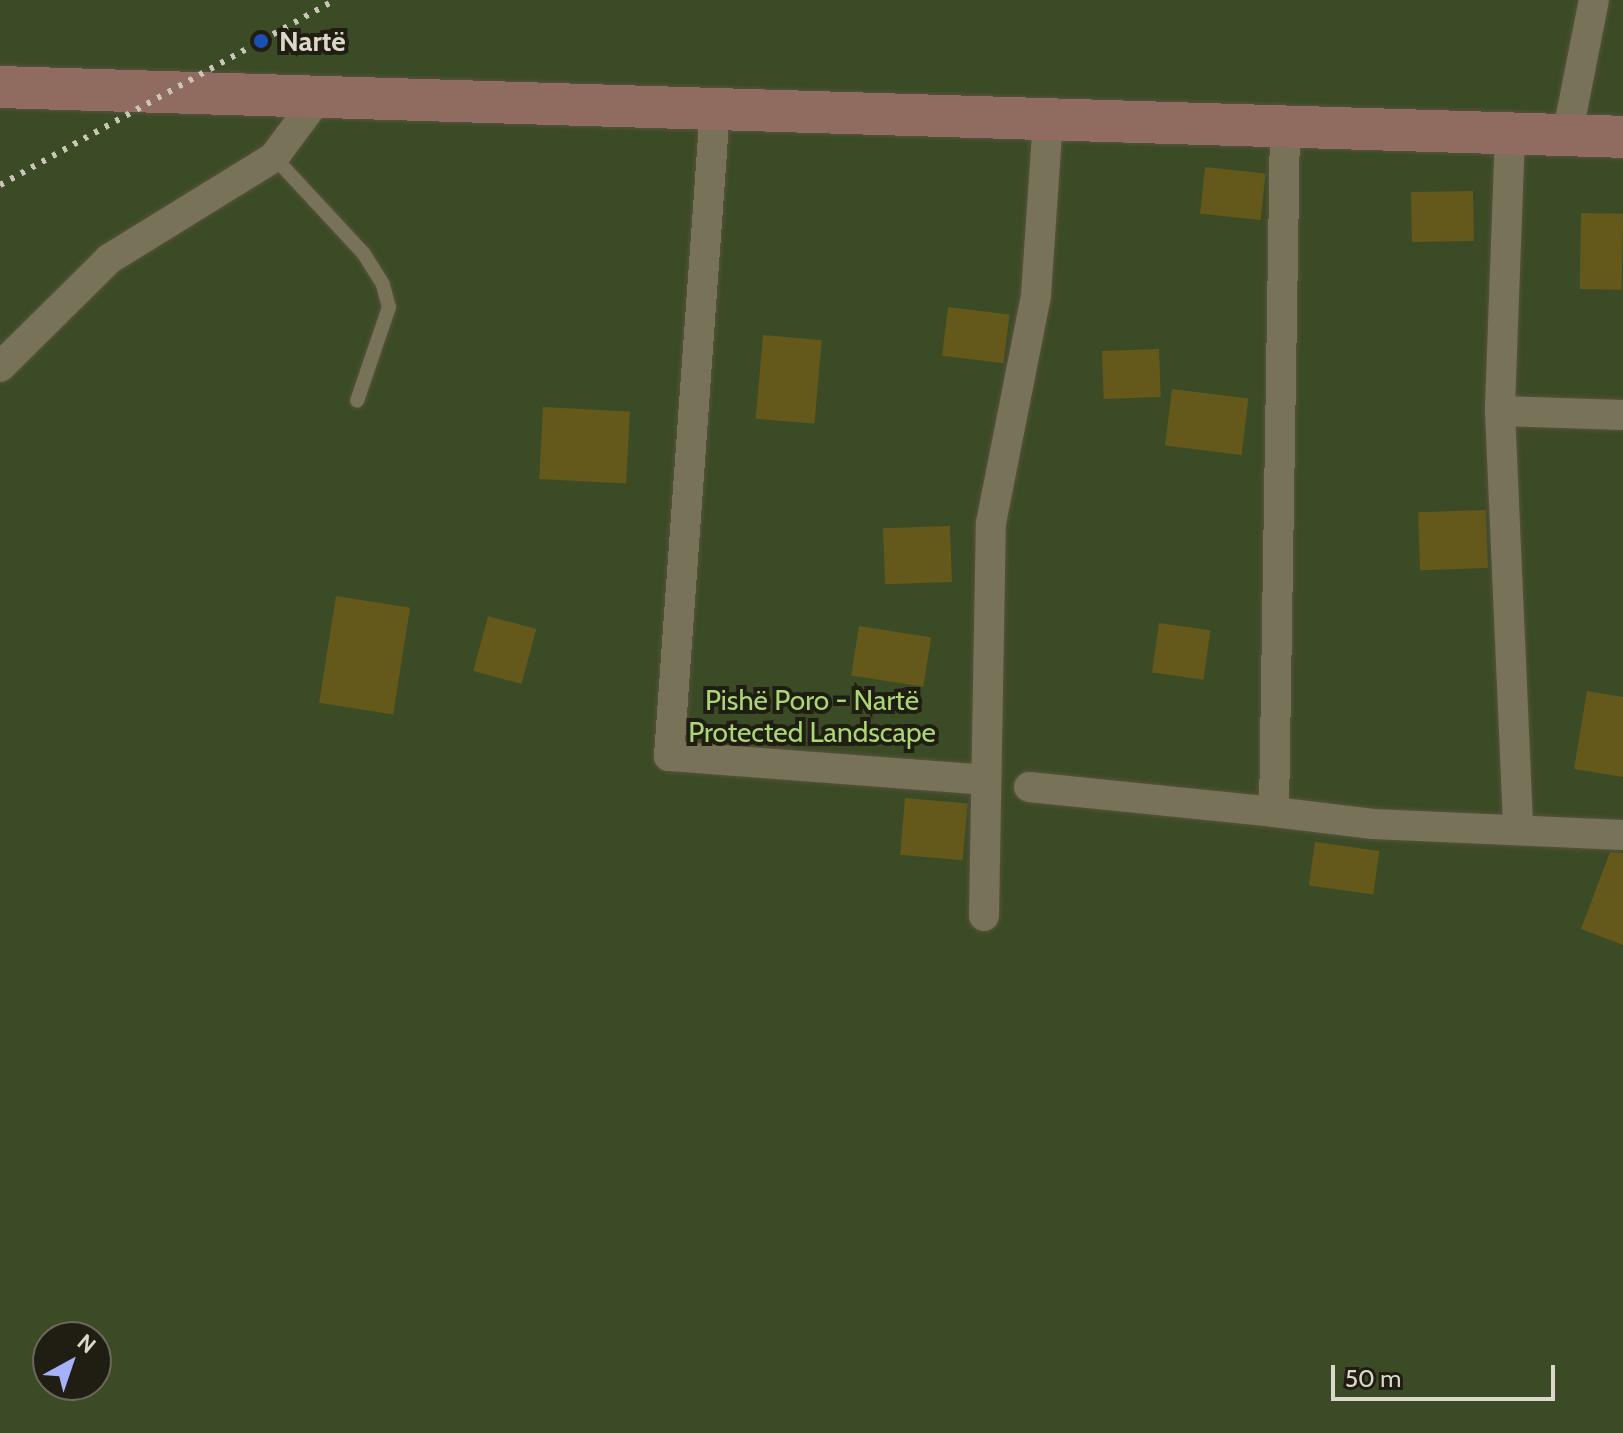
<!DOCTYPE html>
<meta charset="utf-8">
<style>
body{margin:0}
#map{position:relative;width:1623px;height:1433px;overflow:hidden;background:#3b361e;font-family:Cabin,sans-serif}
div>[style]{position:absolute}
.green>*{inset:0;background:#3b4b25}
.building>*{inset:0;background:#64591b;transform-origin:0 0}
.roads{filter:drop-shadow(0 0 2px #56523d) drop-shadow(0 0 2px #56523d)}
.lane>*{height:14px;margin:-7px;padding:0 7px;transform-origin:7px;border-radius:7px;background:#777258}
.street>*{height:30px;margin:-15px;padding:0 15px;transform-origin:15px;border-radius:15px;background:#777258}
.secondary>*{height:42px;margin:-21px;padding:0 21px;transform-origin:21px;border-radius:21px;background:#906b5f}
.rail>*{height:6px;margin-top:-3px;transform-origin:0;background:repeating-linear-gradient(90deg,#c9c6b7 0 4px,transparent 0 12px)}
.dots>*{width:22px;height:22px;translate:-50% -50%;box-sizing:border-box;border:4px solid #201e13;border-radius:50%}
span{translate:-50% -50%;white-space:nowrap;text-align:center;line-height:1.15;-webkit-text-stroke:8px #201e13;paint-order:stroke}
.poi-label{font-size:28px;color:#dbd8ca;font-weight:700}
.left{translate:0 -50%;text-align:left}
.park-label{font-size:28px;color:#acd576}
.north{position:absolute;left:32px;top:1321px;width:80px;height:80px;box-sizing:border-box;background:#201e13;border:2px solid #6b685c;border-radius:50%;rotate:40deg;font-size:22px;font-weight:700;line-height:32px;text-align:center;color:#dbd8ca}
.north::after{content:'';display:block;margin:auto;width:28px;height:36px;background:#a6b1fc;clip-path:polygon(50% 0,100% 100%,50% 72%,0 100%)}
.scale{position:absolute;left:1331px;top:1365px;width:224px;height:36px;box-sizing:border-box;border:4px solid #dbd8ca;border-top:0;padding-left:10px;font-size:24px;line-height:28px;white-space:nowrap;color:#dbd8ca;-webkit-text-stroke:6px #201e13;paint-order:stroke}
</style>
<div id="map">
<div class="green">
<div style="clip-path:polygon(evenodd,0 0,1623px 0,1623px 1433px,0 1433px,0 0,48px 1337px,96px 1337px,96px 1385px,48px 1385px,48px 1337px)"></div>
</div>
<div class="building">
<div style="left:1205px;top:167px;width:61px;height:47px;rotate:6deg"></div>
<div style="left:1473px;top:191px;width:50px;height:62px;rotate:89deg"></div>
<div style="left:1581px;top:213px;width:42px;height:76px;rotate:1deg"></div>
<div style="left:948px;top:307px;width:62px;height:49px;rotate:7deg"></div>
<div style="left:763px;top:335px;width:59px;height:84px;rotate:5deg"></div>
<div style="left:1159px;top:349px;width:48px;height:57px;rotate:88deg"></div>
<div style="left:1172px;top:389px;width:77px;height:57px;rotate:7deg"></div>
<div style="left:543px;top:407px;width:87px;height:72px;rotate:3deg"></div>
<div style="left:1486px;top:510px;width:58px;height:68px;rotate:88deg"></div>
<div style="left:950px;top:526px;width:56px;height:67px;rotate:88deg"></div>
<div style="left:336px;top:596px;width:75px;height:108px;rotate:9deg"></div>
<div style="left:488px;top:616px;width:50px;height:57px;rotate:15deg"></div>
<div style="left:1159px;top:623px;width:52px;height:50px;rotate:8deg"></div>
<div style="left:859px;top:626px;width:73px;height:50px;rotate:9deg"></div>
<div style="clip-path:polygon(1587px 691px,1623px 697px,1623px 777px,1574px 769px)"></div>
<div style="left:905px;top:798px;width:63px;height:57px;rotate:5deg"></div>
<div style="left:1315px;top:842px;width:65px;height:44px;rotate:8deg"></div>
<div style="clip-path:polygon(1610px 852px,1623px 853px,1623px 945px,1581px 929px)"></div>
</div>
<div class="roads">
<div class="lane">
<div style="left:274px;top:157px;width:132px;rotate:47.1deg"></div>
<div style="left:364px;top:254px;width:36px;rotate:58deg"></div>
<div style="left:383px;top:285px;width:23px;rotate:75deg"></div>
<div style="left:389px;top:307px;width:99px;rotate:108.8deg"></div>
</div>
<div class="street">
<div style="left:715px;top:109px;width:649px;rotate:94.07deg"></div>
<div style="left:669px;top:756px;width:318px;rotate:4.3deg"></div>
<div style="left:1285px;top:126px;width:686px;rotate:90.92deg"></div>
<div style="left:1274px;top:812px;width:100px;rotate:6.9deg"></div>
<div style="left:1373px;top:824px;width:250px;rotate:2.5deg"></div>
<div style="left:1510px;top:134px;width:277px;rotate:92.1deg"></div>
<div style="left:1500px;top:411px;width:418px;rotate:87.5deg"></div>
<div style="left:1567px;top:136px;width:139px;rotate:-78.8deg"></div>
<div style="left:0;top:367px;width:153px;rotate:-44.7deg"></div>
<div style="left:109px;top:259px;width:194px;rotate:-31.7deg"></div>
<div style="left:274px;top:157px;width:77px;rotate:-53.4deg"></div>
<div style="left:1500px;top:411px;width:123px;rotate:1.9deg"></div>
<div style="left:1029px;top:787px;width:246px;rotate:5.8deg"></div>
<div style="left:984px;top:916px;width:393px;rotate:-89deg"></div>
<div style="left:991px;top:523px;width:232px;rotate:-78.8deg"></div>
<div style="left:1036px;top:295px;width:176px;rotate:-86.1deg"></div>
</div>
<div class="secondary">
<div style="left:0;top:87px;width:1624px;rotate:1.76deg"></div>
</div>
</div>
<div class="rail">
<div style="left:0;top:185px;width:383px;rotate:-28.9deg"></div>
</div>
<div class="dots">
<div style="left:261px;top:41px;background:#1a4fb4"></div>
</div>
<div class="poi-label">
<span class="left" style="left:279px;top:41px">Nartë</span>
</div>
<div class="park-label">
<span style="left:812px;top:716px">Pishë Poro - Nartë<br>Protected Landscape</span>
</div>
<div class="north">N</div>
<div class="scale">50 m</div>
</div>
